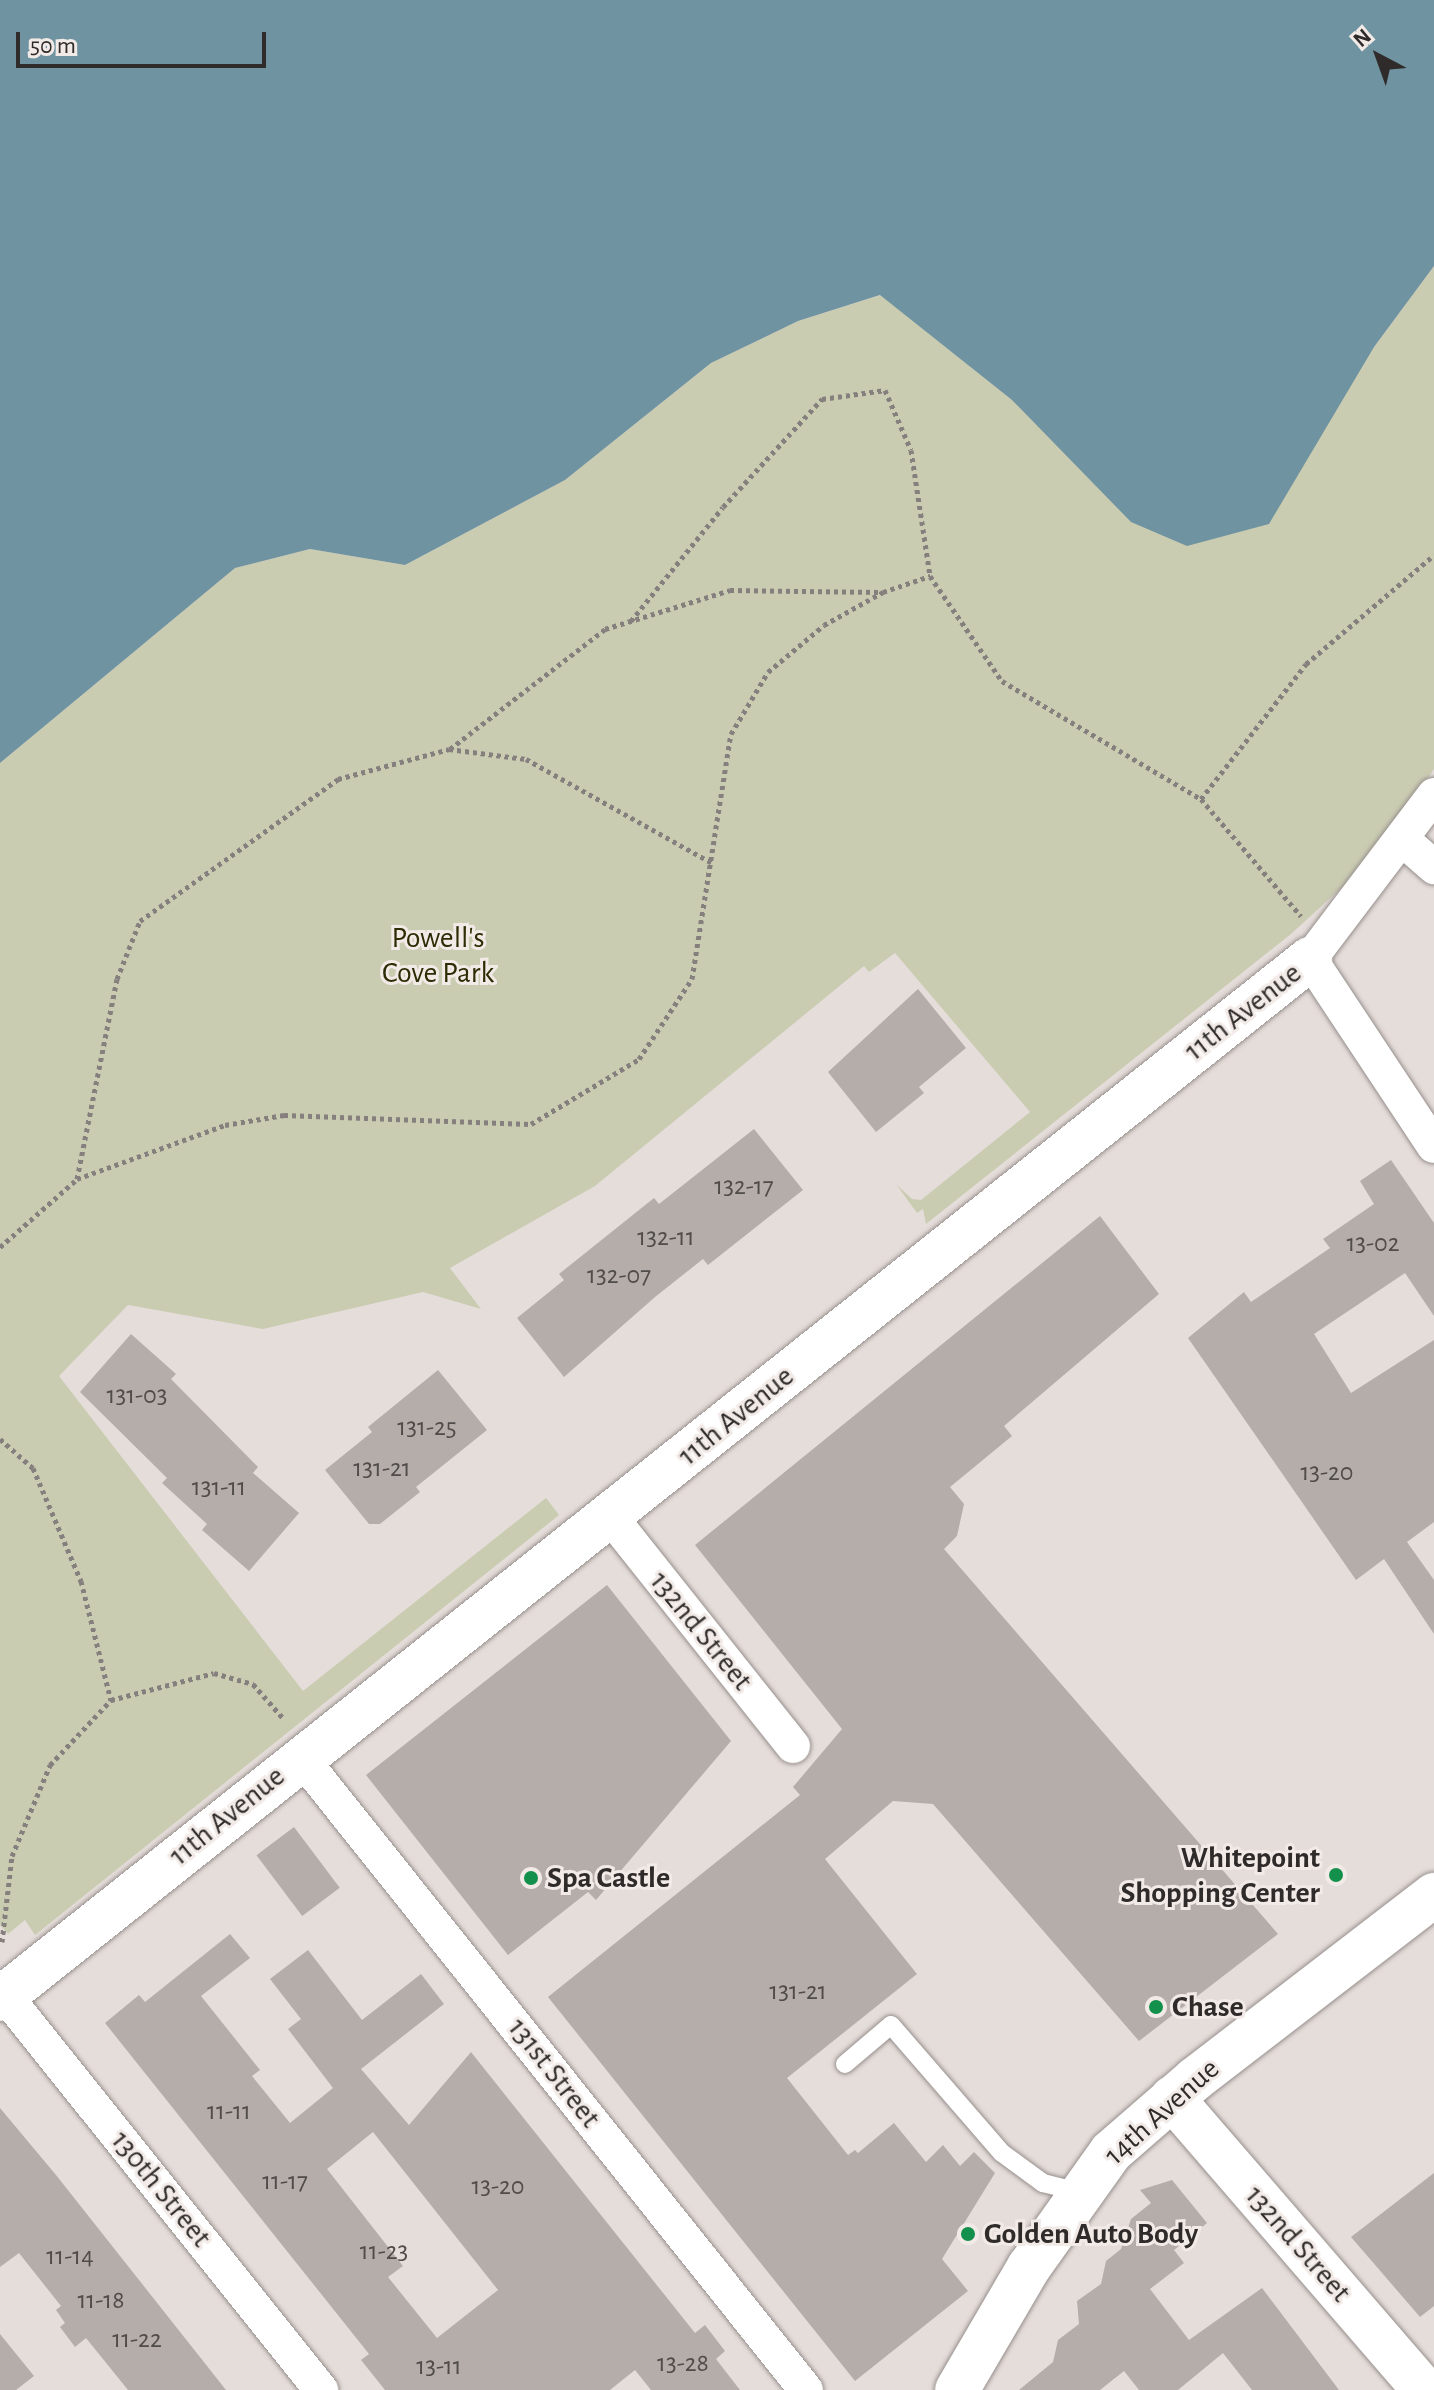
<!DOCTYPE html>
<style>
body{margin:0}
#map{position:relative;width:1434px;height:2390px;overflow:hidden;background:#e5ddda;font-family:"Alegreya Sans",sans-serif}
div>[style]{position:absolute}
.green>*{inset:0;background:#caccb2}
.water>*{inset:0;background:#6f93a0}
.building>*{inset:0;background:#b5adaa;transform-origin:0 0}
.path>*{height:5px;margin-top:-2.5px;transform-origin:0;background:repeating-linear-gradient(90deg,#85807e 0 4px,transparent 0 8px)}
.roads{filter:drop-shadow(0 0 2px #968f8c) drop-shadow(0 0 2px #968f8c)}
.lane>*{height:18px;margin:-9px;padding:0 9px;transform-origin:9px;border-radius:9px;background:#fff}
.street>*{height:34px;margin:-17px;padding:0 17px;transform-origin:17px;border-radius:17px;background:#fff}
.secondary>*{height:44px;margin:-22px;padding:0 22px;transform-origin:22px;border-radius:22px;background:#fff}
.dots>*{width:22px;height:22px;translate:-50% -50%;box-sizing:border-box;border:4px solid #f2eae7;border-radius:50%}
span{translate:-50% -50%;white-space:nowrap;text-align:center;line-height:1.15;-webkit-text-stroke:6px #f2eae7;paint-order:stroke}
.number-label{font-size:26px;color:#504c4a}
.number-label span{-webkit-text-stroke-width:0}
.park-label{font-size:30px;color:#2c2d04}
.street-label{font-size:30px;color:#2e2b2a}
.poi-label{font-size:30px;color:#2e2b2a;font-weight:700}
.right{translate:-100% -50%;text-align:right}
.left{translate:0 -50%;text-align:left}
.north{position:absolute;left:1338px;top:16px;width:80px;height:80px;-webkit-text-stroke:6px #f2eae7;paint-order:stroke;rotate:319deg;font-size:22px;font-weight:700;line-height:32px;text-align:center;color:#2e2b2a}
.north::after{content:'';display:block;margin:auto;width:28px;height:36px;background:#2e2b2a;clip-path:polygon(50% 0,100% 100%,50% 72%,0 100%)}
.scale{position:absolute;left:16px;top:32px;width:250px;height:36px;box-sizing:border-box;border:4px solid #2e2b2a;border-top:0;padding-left:10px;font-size:24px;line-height:28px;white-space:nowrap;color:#2e2b2a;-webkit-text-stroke:6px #f2eae7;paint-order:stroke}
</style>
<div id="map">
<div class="green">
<div style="clip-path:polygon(1434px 266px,1434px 769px,1373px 859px,1291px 934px,926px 1224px,923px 1209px,917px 1213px,896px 1184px,912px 1199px,921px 1200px,1030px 1112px,895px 953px,869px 972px,864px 966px,595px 1186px,450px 1268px,481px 1309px,423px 1292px,263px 1329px,128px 1305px,59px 1376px,303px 1691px,546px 1498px,559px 1515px,35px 1935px,25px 1920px,8px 1934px,0 1925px,0 763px,235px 568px,310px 549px,405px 565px,565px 480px,711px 363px,798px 321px,881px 295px,1012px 400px,1374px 347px)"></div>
</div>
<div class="water">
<div style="clip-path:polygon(0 0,1434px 0,1434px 266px,1374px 347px,1269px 524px,1187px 546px,1131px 522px,1012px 400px,880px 295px,798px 321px,711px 363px,565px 480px,405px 565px,310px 549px,235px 568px,0 763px)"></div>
</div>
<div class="building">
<div style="clip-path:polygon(918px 989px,966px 1048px,919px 1087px,924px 1093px,876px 1132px,828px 1072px)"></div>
<div style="clip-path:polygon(754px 1129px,803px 1190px,708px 1265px,703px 1259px,655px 1297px,564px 1377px,517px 1318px,564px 1280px,559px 1274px,654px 1198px,659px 1204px)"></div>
<div style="clip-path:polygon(1391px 1160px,1434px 1223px,1434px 1316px,1405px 1273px,1314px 1334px,1351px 1393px,1434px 1340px,1434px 1522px,1407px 1542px,1434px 1580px,1434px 1634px,1384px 1559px,1356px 1580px,1188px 1338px,1244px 1292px,1251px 1302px,1330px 1248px,1323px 1239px,1374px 1204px,1360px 1181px)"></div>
<div style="clip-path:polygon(1100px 1216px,1159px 1294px,1004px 1426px,1012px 1436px,950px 1487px,964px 1504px,957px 1536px,944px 1549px,1278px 1934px,1139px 2041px,933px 1804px,893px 1801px,825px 1859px,917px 1974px,787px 2078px,848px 2155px,855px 2150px,858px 2153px,894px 2123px,926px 2162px,943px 2145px,960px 2166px,974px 2152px,995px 2173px,942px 2259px,968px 2291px,855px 2381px,548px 1997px,800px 1795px,793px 1787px,842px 1729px,695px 1545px)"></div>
<div style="clip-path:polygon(131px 1334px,176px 1374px,171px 1379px,258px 1467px,253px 1473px,299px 1513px,249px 1571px,202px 1530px,207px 1524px,162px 1483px,167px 1478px,80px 1392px)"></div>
<div style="clip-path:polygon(438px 1370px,487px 1430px,416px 1487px,420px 1492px,380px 1524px,369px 1524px,325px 1470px,372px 1432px,368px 1427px)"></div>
<div style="clip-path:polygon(607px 1585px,731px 1741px,596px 1900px,588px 1892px,508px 1955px,366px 1775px)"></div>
<div style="left:294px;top:1827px;width:76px;height:47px;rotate:53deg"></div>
<div style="clip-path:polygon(evenodd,230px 1934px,250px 1958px,201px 1996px,260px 2070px,252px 2076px,290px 2123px,333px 2088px,288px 2029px,301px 2019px,270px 1979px,308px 1950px,362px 2020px,421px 1974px,444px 2004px,361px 2069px,409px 2125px,471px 2052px,695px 2333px,705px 2325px,725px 2351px,716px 2359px,740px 2390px,651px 2390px,635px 2370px,610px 2390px,385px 2390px,361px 2360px,369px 2354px,105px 2023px,139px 1995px,145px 2002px,230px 1934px,373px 2132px,498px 2290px,437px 2338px,388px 2277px,403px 2266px,327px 2169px,373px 2132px)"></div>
<div style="clip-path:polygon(0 2108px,56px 2175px,226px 2390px,128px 2390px,86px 2338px,75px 2347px,60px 2327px,65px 2323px,56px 2310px,61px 2306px,19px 2253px,0 2267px)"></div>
<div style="clip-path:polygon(1434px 2173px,1434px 2306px,1420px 2317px,1351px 2237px)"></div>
<div style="clip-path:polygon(1172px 2180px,1207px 2223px,1174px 2250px,1184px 2263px,1150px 2289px,1189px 2340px,1262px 2288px,1339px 2390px,1252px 2390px,1223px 2353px,1178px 2390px,1139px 2390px,1124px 2371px,1100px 2390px,1019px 2390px,1053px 2362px,1058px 2340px,1079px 2324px,1077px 2301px,1101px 2284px,1106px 2261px,1121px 2249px,1131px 2219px,1151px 2203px,1140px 2190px)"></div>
<div style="clip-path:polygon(0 2334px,34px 2376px,16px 2390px,0 2390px)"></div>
</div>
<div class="path">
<div style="left:631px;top:621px;width:146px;rotate:-51.1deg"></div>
<div style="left:723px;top:507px;width:147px;rotate:-47.5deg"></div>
<div style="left:822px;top:399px;width:64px;rotate:-8.1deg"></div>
<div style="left:885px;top:390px;width:65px;rotate:66.6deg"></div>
<div style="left:911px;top:450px;width:127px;rotate:81.4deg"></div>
<div style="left:930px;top:576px;width:127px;rotate:55.6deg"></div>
<div style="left:1002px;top:681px;width:231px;rotate:30.7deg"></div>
<div style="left:1201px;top:799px;width:154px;rotate:49.5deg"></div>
<div style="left:450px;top:749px;width:196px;rotate:-37.7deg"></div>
<div style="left:605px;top:629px;width:131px;rotate:-17.3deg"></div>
<div style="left:730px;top:590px;width:151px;rotate:0.8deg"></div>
<div style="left:1201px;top:799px;width:171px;rotate:-52.1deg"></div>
<div style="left:1306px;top:664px;width:168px;rotate:-40.4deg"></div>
<div style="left:77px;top:1179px;width:158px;rotate:-20deg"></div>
<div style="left:225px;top:1125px;width:60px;rotate:-9.6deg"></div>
<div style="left:284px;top:1115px;width:247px;rotate:2.1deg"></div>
<div style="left:531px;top:1124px;width:126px;rotate:-31deg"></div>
<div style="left:639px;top:1059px;width:96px;rotate:-56.5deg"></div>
<div style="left:692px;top:979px;width:248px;rotate:-81deg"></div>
<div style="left:731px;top:734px;width:72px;rotate:-59.2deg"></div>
<div style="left:768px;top:672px;width:73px;rotate:-40deg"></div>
<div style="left:824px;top:625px;width:68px;rotate:-29.2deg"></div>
<div style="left:883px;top:592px;width:50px;rotate:-18.8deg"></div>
<div style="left:0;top:1247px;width:103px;rotate:-41.4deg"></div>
<div style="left:77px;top:1179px;width:204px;rotate:-78.7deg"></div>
<div style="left:117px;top:979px;width:62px;rotate:-68.4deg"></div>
<div style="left:140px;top:921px;width:244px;rotate:-35.6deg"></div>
<div style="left:338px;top:779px;width:115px;rotate:-15.1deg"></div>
<div style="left:449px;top:749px;width:78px;rotate:7.4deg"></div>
<div style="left:526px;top:759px;width:215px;rotate:29.2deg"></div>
<div style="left:0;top:1439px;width:44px;rotate:41.3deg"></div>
<div style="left:33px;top:1468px;width:123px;rotate:67deg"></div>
<div style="left:81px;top:1581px;width:123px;rotate:75.9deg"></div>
<div style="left:111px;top:1700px;width:106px;rotate:-14.7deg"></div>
<div style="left:214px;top:1673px;width:41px;rotate:15.8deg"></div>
<div style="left:253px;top:1684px;width:45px;rotate:48.6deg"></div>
<div style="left:2px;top:1942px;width:87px;rotate:-83.4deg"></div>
<div style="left:12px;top:1856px;width:99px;rotate:-67.3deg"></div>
<div style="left:50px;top:1765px;width:89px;rotate:-46.8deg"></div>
</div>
<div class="roads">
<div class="lane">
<div style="left:845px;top:2064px;width:60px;rotate:-40.3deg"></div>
<div style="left:891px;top:2025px;width:169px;rotate:49.1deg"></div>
<div style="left:1002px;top:2153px;width:51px;rotate:36.2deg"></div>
<div style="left:1043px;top:2183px;width:36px;rotate:14deg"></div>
</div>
<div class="street">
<div style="left:1434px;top:795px;width:206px;rotate:127.1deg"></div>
<div style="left:1310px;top:959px;width:224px;rotate:56.5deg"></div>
<div style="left:1402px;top:839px;width:43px;rotate:41.2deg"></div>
<div style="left:610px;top:1516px;width:294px;rotate:51.5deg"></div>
<div style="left:300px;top:1756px;width:811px;rotate:51.41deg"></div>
<div style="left:0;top:1989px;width:514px;rotate:51.32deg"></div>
</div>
<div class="secondary">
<div style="left:0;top:1999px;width:1673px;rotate:-38.45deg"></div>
<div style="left:1172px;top:2098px;width:386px;rotate:49.2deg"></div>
<div style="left:957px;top:2390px;width:143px;rotate:-59.7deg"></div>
<div style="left:1029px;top:2267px;width:141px;rotate:-54.5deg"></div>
<div style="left:1111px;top:2152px;width:111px;rotate:-41deg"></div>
<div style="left:1195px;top:2079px;width:302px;rotate:-37.6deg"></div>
</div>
</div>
<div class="dots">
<div style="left:1336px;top:1875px;background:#12904c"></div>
<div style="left:531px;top:1878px;background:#12904c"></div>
<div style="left:1156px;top:2007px;background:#12904c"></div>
<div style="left:968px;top:2234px;background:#12904c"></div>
</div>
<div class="number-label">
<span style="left:744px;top:1187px">132-17</span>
<span style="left:666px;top:1238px">132-11</span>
<span style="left:1373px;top:1244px">13-02</span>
<span style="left:619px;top:1276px">132-07</span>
<span style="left:137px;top:1396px">131-03</span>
<span style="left:427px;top:1428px">131-25</span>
<span style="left:382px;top:1469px">131-21</span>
<span style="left:1327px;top:1473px">13-20</span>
<span style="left:219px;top:1488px">131-11</span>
<span style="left:798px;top:1992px">131-21</span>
<span style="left:229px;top:2112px">11-11</span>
<span style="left:285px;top:2182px">11-17</span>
<span style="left:498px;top:2187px">13-20</span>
<span style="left:384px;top:2252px">11-23</span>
<span style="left:70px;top:2257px">11-14</span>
<span style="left:101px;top:2301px">11-18</span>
<span style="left:137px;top:2340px">11-22</span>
<span style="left:683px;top:2364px">13-28</span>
<span style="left:439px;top:2367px">13-11</span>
</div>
<div class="park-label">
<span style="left:438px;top:955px">Powell's<br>Cove Park</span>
</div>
<div class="street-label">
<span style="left:1243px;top:1012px;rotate:-38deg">11th Avenue</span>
<span style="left:736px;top:1416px;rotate:-39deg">11th Avenue</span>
<span style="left:701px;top:1631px;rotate:51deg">132nd Street</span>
<span style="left:227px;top:1816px;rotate:-39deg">11th Avenue</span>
<span style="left:554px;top:2073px;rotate:52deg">131st Street</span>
<span style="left:1162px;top:2112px;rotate:-42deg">14th Avenue</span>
<span style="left:161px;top:2189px;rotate:51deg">130th Street</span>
<span style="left:1298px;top:2244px;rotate:49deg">132nd Street</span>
</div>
<div class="poi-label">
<span class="right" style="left:1320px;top:1875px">Whitepoint<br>Shopping Center</span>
<span class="left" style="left:547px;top:1878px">Spa Castle</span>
<span class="left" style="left:1172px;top:2007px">Chase</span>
<span class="left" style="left:984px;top:2234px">Golden Auto Body</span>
</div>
<div class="north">N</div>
<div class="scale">50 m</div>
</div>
